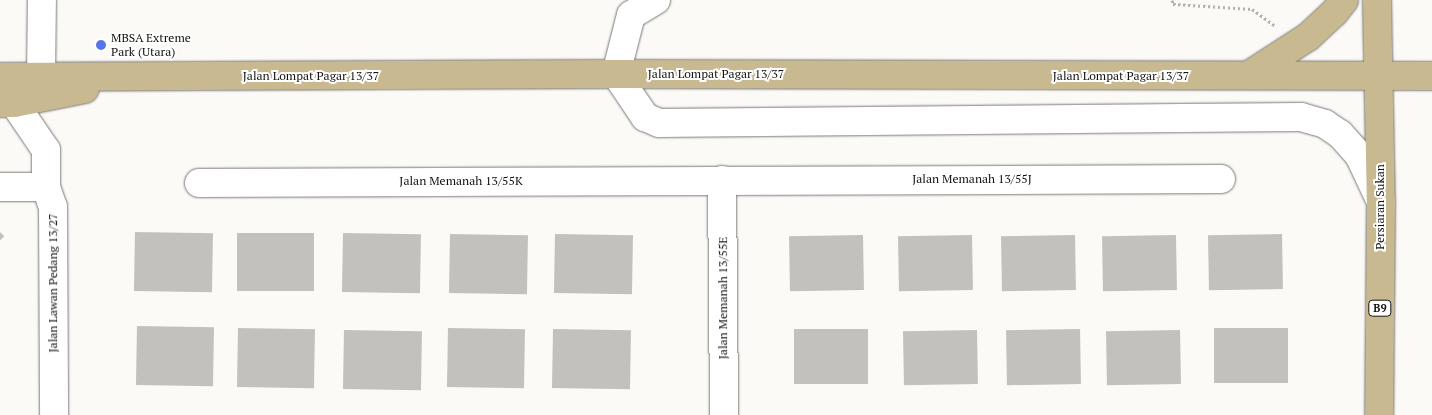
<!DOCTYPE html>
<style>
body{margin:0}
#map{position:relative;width:1432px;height:415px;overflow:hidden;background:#fbfaf7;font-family:"PT Serif",serif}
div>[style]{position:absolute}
.building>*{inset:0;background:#c2c1be;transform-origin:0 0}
.path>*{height:3px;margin-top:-1.5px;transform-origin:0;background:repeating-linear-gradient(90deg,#b2b2af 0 2.5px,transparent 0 5px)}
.roads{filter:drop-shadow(0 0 1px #7a7976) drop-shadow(0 0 1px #7a7976)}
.minor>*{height:28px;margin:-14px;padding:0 14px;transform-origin:14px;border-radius:14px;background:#fff}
.major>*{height:28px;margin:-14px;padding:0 14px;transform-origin:14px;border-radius:14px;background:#c8b991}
.dots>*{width:14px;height:14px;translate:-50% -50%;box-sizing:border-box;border:2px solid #fff;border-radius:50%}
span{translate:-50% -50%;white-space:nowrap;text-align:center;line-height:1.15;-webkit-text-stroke:4px #fff;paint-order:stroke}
.shield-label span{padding:1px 4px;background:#fff;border:1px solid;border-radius:4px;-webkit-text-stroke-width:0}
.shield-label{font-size:11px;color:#111110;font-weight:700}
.poi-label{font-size:12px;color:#111110}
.left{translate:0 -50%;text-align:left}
.street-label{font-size:12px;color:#111110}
</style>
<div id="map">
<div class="building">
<div style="left:0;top:232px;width:6px;height:183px;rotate:45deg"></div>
<div style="left:135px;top:232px;width:78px;height:59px;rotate:1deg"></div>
<div style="left:237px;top:233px;width:77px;height:58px"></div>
<div style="left:343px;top:233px;width:78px;height:59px;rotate:1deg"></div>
<div style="left:450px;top:234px;width:78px;height:59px;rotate:1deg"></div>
<div style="left:555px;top:234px;width:78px;height:59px;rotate:1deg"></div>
<div style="left:1282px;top:234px;width:55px;height:74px;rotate:89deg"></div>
<div style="left:863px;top:235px;width:55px;height:74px;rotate:89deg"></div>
<div style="left:972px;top:235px;width:55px;height:74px;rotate:89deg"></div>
<div style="left:1075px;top:235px;width:55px;height:74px;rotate:89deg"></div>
<div style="left:1176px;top:235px;width:55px;height:74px;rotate:89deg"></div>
<div style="left:137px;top:326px;width:77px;height:59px;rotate:1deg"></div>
<div style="left:238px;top:328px;width:77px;height:59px;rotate:1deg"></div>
<div style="left:448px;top:328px;width:77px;height:59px;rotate:1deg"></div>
<div style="left:1288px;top:328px;width:55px;height:74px;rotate:90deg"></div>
<div style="left:553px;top:329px;width:78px;height:59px;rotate:1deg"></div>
<div style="left:868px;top:329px;width:55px;height:74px;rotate:90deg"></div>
<div style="left:1080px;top:329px;width:55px;height:74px;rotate:89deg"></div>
<div style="left:344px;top:330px;width:78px;height:59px;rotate:1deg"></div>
<div style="left:977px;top:330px;width:54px;height:74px;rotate:89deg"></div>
<div style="left:1180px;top:330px;width:54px;height:74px;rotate:89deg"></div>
</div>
<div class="path">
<div style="left:1172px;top:0;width:4px;rotate:76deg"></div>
<div style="left:1173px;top:4px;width:79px;rotate:3.6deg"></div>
<div style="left:1252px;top:9px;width:29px;rotate:36deg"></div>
</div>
<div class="roads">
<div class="minor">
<div style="left:656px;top:0;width:29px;rotate:149deg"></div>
<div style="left:631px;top:15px;width:61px;rotate:104.3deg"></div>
<div style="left:616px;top:74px;width:52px;rotate:56deg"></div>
<div style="left:645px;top:117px;width:15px;rotate:23deg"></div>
<div style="left:659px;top:123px;width:642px;rotate:-0.54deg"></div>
<div style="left:1301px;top:117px;width:25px;rotate:16deg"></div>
<div style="left:1325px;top:124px;width:18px;rotate:34deg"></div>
<div style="left:1340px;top:134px;width:28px;rotate:48deg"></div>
<div style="left:1359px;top:155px;width:52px;rotate:64.9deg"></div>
<div style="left:41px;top:77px;width:77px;rotate:-89.3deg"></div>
<div style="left:14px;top:103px;width:57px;rotate:55.8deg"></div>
<div style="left:46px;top:150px;width:37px;rotate:90deg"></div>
<div style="left:46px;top:187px;width:21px;rotate:71deg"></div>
<div style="left:53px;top:207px;width:208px;rotate:89.7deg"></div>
<div style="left:722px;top:180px;width:235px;rotate:89.5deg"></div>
<div style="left:199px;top:183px;width:1022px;rotate:-0.22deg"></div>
<div style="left:0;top:187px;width:46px"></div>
</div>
<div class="major">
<div style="left:1377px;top:0;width:202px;rotate:88.9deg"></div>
<div style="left:1381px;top:202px;width:213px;rotate:90.5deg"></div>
<div style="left:1249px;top:75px;width:70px;rotate:-32.8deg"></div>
<div style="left:1308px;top:37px;width:35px;rotate:-43deg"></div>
<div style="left:1334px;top:13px;width:16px;rotate:-52deg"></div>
<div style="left:0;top:77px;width:616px;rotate:-0.28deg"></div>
<div style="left:616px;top:74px;width:816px;rotate:0.14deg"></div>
<div style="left:0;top:103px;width:14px"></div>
<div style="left:14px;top:103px;width:72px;rotate:-11.2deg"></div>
</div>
</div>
<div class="dots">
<div style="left:101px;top:45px;background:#5675ea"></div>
</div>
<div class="shield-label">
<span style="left:1380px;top:308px">B9</span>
</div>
<div class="poi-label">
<span class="left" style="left:111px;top:45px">MBSA Extreme<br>Park (Utara)</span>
</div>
<div class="street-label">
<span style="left:716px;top:74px">Jalan Lompat Pagar 13/37</span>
<span style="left:311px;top:76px">Jalan Lompat Pagar 13/37</span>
<span style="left:1121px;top:76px">Jalan Lompat Pagar 13/37</span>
<span style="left:972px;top:179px">Jalan Memanah 13/55J</span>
<span style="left:461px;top:181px">Jalan Memanah 13/55K</span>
<span style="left:1380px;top:207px;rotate:-90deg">Persiaran Sukan</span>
<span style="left:53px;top:283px;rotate:-90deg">Jalan Lawan Pedang 13/27</span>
<span style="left:723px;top:298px;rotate:-90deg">Jalan Memanah 13/55E</span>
</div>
</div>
